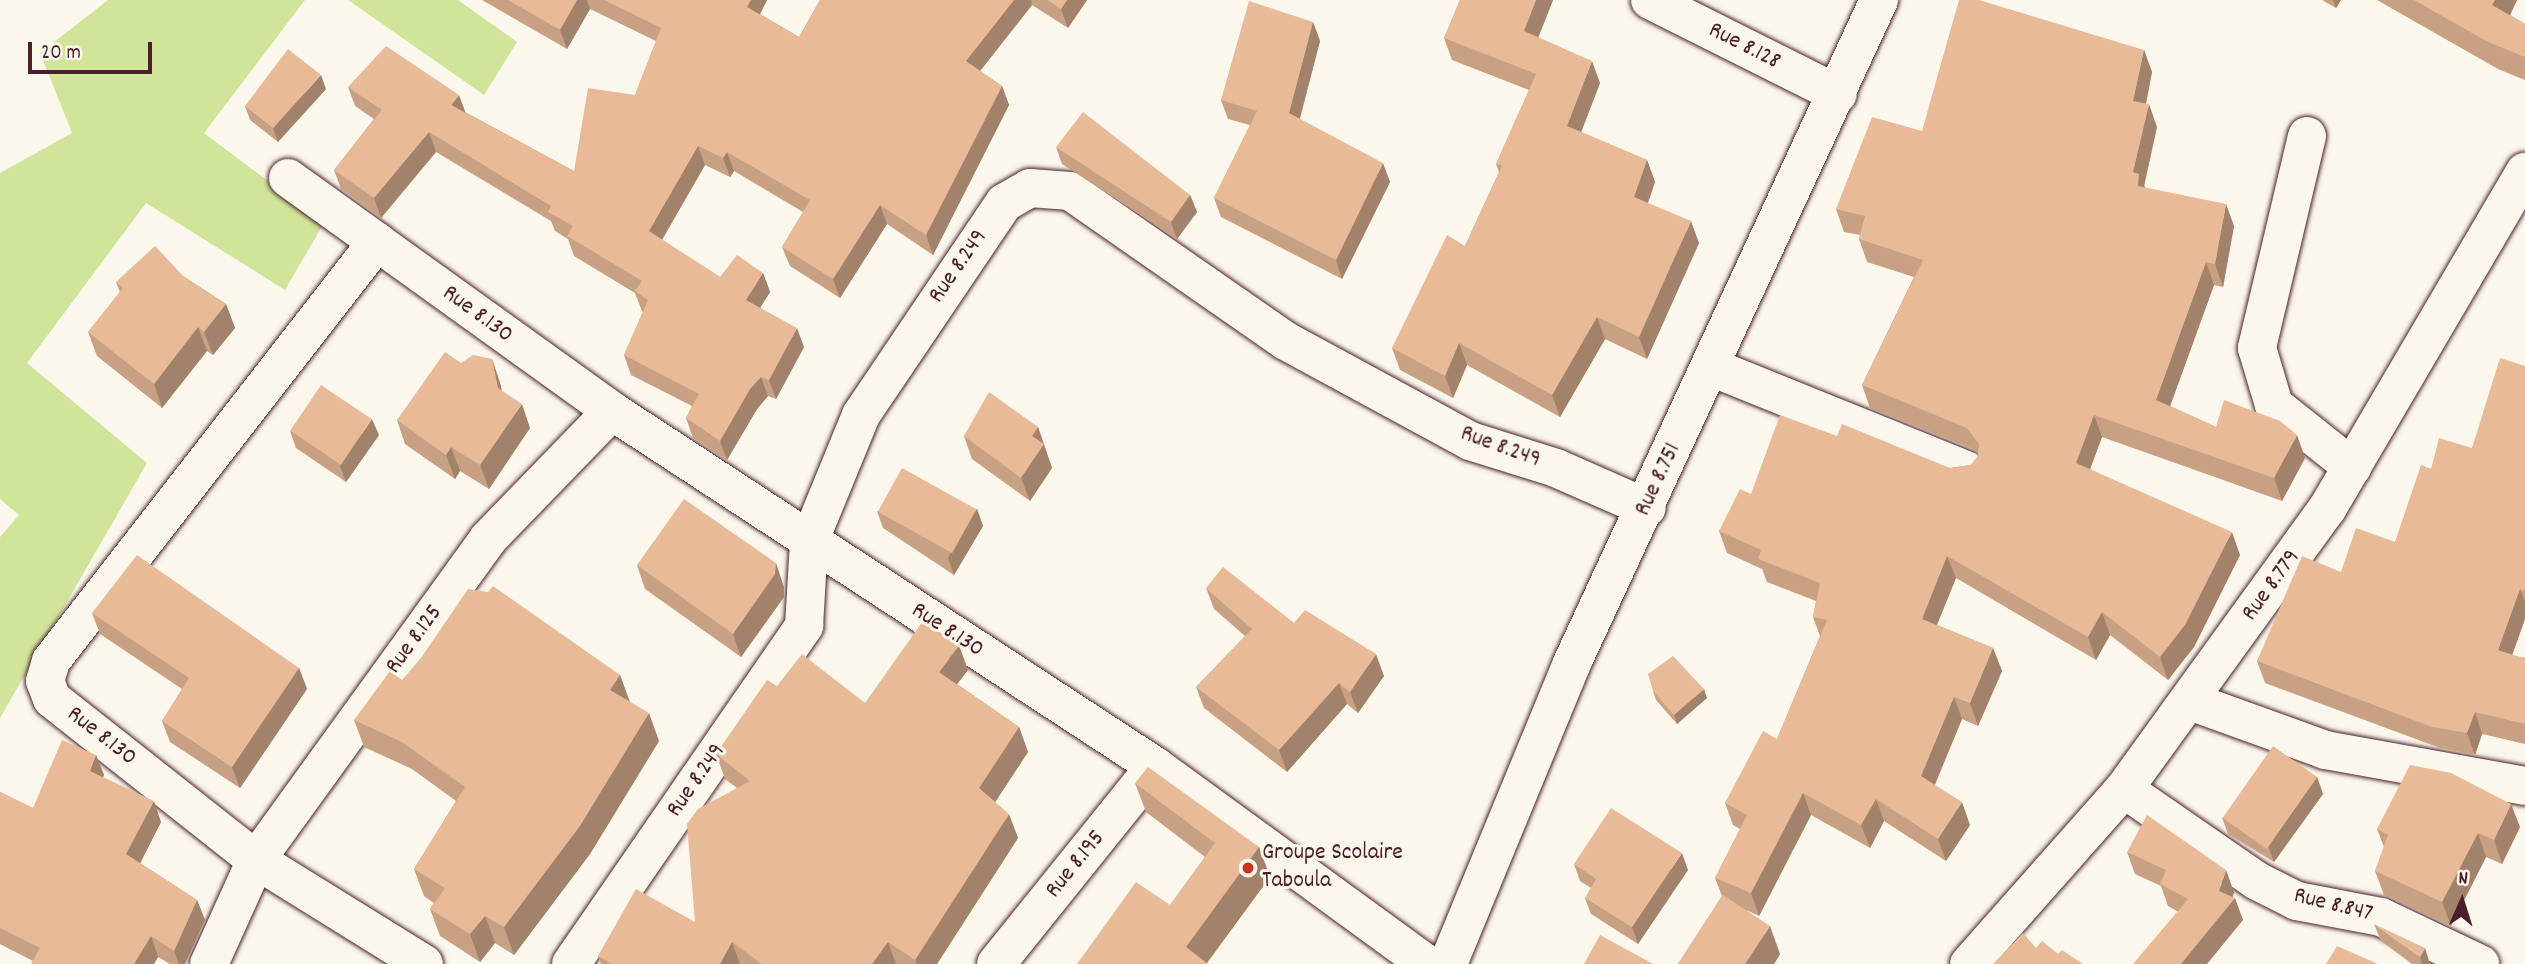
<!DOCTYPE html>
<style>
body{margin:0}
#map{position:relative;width:2525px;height:964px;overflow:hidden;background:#fbf7ec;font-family:Dekko,sans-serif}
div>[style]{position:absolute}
.green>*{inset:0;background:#d1e59a}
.roads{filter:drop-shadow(0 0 2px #4a1f2b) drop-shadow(0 0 2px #4a1f2b)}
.street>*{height:38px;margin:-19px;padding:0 19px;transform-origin:19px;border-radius:19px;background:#fbf7ec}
.secondary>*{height:38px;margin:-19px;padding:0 19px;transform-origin:19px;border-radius:19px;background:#fbf7ec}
.wall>*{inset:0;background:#c8a083}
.shaded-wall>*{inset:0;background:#a2826a}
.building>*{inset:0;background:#e8ba98;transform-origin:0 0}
.dots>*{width:19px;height:19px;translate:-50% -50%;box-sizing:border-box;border:4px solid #fbf7ec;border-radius:50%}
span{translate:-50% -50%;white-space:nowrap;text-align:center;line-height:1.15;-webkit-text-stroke:6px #fbf7ec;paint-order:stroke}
.street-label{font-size:24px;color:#4a1f2b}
.poi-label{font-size:24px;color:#4a1f2b}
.left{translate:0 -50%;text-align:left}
.north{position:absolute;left:2427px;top:866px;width:70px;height:70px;-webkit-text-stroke:5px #fbf7ec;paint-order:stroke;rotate:3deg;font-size:19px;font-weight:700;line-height:28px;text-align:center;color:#4a1f2b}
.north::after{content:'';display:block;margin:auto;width:24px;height:32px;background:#4a1f2b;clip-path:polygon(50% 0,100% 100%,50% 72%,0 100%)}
.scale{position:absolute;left:28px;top:42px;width:124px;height:32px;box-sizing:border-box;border:4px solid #4a1f2b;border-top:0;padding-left:9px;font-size:21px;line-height:24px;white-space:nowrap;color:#4a1f2b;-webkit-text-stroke:5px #fbf7ec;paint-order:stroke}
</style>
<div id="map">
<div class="green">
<div style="clip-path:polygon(108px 0,305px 0,204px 133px,324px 223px,285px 290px,146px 203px,27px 363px,147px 463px,0 718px,0 537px,19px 515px,0 499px,0 173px,72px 133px,40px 53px)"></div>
<div style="clip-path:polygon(348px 0,458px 0,517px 42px,484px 95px)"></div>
</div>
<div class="roads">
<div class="street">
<div style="left:1650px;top:0;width:210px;rotate:26.6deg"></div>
<div style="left:2307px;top:136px;width:218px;rotate:103.3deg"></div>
<div style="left:2257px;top:348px;width:59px;rotate:73.4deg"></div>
<div style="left:2274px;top:405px;width:100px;rotate:38.5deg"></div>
<div style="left:288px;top:178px;width:110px;rotate:35.7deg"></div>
<div style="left:1711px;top:367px;width:275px;rotate:22deg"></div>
<div style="left:2190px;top:701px;width:144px;rotate:19.9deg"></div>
<div style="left:2325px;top:750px;width:203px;rotate:10.2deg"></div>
<div style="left:2124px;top:789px;width:162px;rotate:34.7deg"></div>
<div style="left:2257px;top:881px;width:45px;rotate:26.6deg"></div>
<div style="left:2297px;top:901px;width:86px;rotate:10.8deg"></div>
<div style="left:2381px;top:917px;width:110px;rotate:25.4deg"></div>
<div style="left:209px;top:964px;width:114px;rotate:-65.7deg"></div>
<div style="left:256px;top:860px;width:396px;rotate:-54.1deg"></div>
<div style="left:488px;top:539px;width:178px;rotate:-45.9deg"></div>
<div style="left:424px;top:964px;width:198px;rotate:-148.2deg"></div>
<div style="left:256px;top:860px;width:260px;rotate:-141.7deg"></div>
<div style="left:52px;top:699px;width:19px;rotate:-111deg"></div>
<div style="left:45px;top:681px;width:21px;rotate:-73deg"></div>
<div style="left:51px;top:661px;width:531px;rotate:-52.12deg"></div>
<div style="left:377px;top:242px;width:289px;rotate:35.7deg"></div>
<div style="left:612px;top:411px;width:649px;rotate:33.18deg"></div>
<div style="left:1155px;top:766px;width:336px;rotate:36.1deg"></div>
<div style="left:571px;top:964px;width:411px;rotate:-55.4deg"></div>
<div style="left:804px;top:626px;width:84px;rotate:-86.6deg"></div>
<div style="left:809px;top:542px;width:137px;rotate:-67.7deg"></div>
<div style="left:861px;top:415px;width:256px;rotate:-56deg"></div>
<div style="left:1004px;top:203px;width:30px;rotate:-30deg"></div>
<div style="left:1030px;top:188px;width:40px;rotate:4.3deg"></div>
<div style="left:1070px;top:191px;width:263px;rotate:34.8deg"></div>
<div style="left:1286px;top:341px;width:209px;rotate:28.5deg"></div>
<div style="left:1470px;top:441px;width:90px;rotate:17.4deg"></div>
<div style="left:1556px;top:468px;width:99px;rotate:23.7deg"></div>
<div style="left:996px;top:964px;width:254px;rotate:-51.2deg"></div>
<div style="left:1969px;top:964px;width:234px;rotate:-48.5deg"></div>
<div style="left:2124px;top:789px;width:346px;rotate:-54.1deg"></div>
<div style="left:2327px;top:509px;width:391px;rotate:-59.6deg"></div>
</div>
<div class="secondary">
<div style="left:1448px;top:964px;width:326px;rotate:-67.6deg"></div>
<div style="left:1572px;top:663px;width:731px;rotate:-65.15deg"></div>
</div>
</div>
<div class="wall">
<div style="clip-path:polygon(482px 0,767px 0,760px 14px,799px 37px,820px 0,1087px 0,1068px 28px,1032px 5px,980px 71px,1002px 86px,1009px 105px,933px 255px,887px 224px,840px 298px,790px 266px,782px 247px,803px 212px,734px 171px,730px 177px,705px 165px,662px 240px,720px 277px,763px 273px,770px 292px,760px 308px,804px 347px,776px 399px,768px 396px,757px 409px,727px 460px,693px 438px,686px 418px,692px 406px,631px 375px,624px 355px,643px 312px,642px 311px,635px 293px,574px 256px,568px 239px,555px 231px,551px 221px,436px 152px,381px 218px,341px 189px,334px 170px,374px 119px,355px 106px,348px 87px,465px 112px,574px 171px,635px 95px,656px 41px,590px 9px,567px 49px)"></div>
<div style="clip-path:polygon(1460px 0,1553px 0,1538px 38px,1600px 83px,1581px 132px,1647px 160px,1655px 182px,1648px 203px,1699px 243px,1647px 359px,1605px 339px,1560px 417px,1467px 365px,1453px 398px,1400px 370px,1392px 348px,1465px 246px,1499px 172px,1496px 164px,1529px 90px,1452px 60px,1444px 38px)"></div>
<div style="clip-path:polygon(2322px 0,2341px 0,2336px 8px)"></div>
<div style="clip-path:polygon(2377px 0,2517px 0,2510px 15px,2525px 24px,2525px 80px,2498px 69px)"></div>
<div style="clip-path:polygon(1313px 22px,1320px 41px,1300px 119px,1390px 182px,1342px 279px,1221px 217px,1214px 198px,1250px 125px,1228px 119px,1221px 100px)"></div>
<div style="clip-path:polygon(2144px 50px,2152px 72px,2146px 104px,2157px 127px,2144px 187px,2234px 226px,2223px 287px,2214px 285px,2170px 406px,2216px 427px,2305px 458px,2282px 501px,2102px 437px,2090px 469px,2240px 555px,2194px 647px,2168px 680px,2110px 635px,2096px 660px,1956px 578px,1937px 625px,1993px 648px,2002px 671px,1978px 726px,1962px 719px,1935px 785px,1970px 825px,1946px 861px,1884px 821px,1870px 848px,1811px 815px,1759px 916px,1746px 910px,1780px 954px,1774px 964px,1678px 964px,1722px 896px,1715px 878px,1740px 829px,1733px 825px,1725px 803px,1777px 739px,1820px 636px,1813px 617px,1816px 601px,1767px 582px,1762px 569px,1727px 553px,1719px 531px,1751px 494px,1837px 436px,1950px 468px,1971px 465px,1978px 456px,1978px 454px,1975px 450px,1870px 408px,1862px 385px,1914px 277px,1867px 262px,1859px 239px,1860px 235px,1844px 232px,1836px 209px,1922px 131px)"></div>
<div style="clip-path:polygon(326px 89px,278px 142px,250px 120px,245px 106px)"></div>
<div style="clip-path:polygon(1056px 147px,1190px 195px,1197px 212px,1177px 239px,1062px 164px)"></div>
<div style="clip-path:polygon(183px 276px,226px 304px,235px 328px,213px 355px,207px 351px,162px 408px,97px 356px,88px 332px,120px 292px,116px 282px)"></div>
<div style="clip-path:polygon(492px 359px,500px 383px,502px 391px,530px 428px,489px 489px,460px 471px,455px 479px,405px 444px,397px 420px,461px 363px)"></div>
<div style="clip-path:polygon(2525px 366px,2525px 619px,2512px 655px,2525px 658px,2525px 744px,2482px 734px,2475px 755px,2440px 748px,2265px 683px,2257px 661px,2341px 572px,2395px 542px,2431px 469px,2472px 448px)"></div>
<div style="clip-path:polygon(1038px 427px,1052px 468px,1030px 501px,972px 459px,964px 436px)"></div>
<div style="clip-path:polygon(290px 431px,379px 435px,346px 482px,296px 448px)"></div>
<div style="clip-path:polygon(977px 509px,983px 526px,954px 575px,883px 528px,877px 511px)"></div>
<div style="clip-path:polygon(637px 565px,784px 587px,784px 597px,741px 657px,645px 589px)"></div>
<div style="clip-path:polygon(1206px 588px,1294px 623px,1384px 676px,1358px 713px,1347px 704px,1287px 772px,1204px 708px,1196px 687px,1245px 636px,1214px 609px)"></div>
<div style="clip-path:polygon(92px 613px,299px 668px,307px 689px,240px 788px,170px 742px,162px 721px,182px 689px,100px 634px)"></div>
<div style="clip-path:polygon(968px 670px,957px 684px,1019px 727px,1028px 752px,995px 802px,1018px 838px,937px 964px,601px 964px,598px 956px,695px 922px,737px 788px,725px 779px,716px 754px,777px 686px,865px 703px)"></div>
<div style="clip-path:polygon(620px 675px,630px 702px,659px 741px,590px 854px,514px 955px,495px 943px,480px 962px,440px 936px,430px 909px,434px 903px,424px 896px,414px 869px,456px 801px,412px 769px,364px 747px,354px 720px,402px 680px)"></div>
<div style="clip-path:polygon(1653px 691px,1707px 698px,1677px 724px,1656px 700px)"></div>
<div style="clip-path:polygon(96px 755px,104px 775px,103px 777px,161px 822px,140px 863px,197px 900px,205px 920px,185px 964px,170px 964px,158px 957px,154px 964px,31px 964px,33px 961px,0 944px,0 792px,33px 808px)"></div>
<div style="clip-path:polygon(2317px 777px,2323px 794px,2274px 862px,2228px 834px,2222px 818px)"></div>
<div style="clip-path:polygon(1135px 783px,1259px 847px,1270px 877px,1207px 963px,1077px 964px,1170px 905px,1205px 857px,1146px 812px)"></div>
<div style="clip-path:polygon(2520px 827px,2502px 864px,2486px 857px,2451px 926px,2384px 895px,2375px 871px,2384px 847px,2377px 829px)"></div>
<div style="clip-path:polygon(2127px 852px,2234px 892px,2233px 897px,2243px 920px,2177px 911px,2168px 906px,2161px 886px,2135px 874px)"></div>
<div style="clip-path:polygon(1574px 864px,1688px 870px,1638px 944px,1591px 914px,1585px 898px,1591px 888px,1580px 881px)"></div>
<div style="clip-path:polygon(2374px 924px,2430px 964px,2412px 964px,2381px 941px)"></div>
</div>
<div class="shaded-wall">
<div style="clip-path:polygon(577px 0,587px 0,590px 9px,567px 49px,560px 30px)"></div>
<div style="clip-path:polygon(751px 0,767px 0,754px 26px,747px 7px)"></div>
<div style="clip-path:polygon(1014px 0,1031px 0,1032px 5px,973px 80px,966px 61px)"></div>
<div style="clip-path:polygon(1067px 0,1087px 0,1068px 28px,1061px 9px)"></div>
<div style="clip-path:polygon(1536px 0,1553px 0,1532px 53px,1524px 31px)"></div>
<div style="clip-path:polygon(2333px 0,2341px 0,2336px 8px)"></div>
<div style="clip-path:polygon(2495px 0,2517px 0,2502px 32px,2492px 5px)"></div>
<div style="clip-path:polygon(1313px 22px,1320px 41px,1296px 132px,1289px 113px)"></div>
<div style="clip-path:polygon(2144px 50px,2152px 72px,2142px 123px,2133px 101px)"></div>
<div style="clip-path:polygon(1592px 61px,1600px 83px,1575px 148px,1567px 126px)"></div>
<div style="clip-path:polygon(321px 75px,326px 89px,278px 142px,273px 128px)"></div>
<div style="clip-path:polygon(1002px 86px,1009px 105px,933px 255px,926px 235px)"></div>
<div style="clip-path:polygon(459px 95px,466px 114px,451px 105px)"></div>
<div style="clip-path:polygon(2149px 104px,2157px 127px,2144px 185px,2148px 196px,2146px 208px,2133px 172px)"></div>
<div style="clip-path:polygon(429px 132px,436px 152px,381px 218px,374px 198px)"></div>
<div style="clip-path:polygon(698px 146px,705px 165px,656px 250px,649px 231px)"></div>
<div style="clip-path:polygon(727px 152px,734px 171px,730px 177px,723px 158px)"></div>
<div style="clip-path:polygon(1647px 160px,1655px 182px,1642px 219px,1634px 197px)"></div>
<div style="clip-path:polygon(1383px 163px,1390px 182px,1342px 279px,1336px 260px)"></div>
<div style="clip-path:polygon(1190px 195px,1197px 212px,1177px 239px,1171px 222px)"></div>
<div style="clip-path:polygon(2226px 204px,2234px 226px,2223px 287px,2215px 264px)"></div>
<div style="clip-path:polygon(880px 205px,887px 224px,840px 298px,833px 279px)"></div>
<div style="clip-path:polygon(1691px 221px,1699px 243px,1647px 359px,1639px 337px)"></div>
<div style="clip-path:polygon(2206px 262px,2214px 285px,2164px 423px,2156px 400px)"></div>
<div style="clip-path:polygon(763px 273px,770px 292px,753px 319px,746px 300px)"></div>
<div style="clip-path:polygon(226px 304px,235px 328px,213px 355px,204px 332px)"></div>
<div style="clip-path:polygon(1597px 317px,1605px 339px,1560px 417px,1552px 395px)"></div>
<div style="clip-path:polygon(198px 327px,207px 351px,162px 408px,154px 384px)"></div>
<div style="clip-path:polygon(797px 328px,804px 347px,776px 399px,769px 380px)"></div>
<div style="clip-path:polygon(1459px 343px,1467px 365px,1453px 398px,1445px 376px)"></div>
<div style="clip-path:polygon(492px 359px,500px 383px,506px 412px,498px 388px)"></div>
<div style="clip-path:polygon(761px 377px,768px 396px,757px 409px,727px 460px,720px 441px,750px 389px)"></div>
<div style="clip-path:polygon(522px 404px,530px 428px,489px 489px,480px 465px)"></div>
<div style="clip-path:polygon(2094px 415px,2102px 437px,2084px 485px,2076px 463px)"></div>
<div style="clip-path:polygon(372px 419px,379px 435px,346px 482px,340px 466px)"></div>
<div style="clip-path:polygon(1038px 427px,1052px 468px,1030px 501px,1021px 478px,1032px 436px)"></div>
<div style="clip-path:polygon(2297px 435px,2305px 458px,2282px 501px,2274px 478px)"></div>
<div style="clip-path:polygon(451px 447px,460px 471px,455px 479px,446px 455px)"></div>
<div style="clip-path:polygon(977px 509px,983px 526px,954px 575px,948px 558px)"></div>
<div style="clip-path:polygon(2232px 532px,2240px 555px,2194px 647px,2168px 680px,2160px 657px)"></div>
<div style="clip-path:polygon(1947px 556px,1956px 578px,1930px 641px,1922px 619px)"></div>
<div style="clip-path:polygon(776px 563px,784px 587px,784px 597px,741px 657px,733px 634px)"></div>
<div style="clip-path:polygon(2520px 589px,2525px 602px,2525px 619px,2506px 672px,2498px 650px)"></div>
<div style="clip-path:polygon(2102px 612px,2110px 635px,2096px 660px,2088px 637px)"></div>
<div style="clip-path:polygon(959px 645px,968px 670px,948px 696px,939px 672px)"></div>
<div style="clip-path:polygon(1993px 648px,2002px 671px,1978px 726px,1970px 703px)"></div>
<div style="clip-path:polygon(1376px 654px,1384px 676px,1358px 713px,1350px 692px)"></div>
<div style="clip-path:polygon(299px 668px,307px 689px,240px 788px,232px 767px)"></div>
<div style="clip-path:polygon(620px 675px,630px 703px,610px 690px)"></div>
<div style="clip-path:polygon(1339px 683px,1347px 704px,1287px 772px,1279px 750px)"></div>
<div style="clip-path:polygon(1704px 689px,1707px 698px,1677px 724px,1674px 715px)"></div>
<div style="clip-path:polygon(1954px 697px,1962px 719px,1929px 798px,1921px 776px)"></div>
<div style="clip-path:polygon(2475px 712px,2482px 734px,2475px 755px,2467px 733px)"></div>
<div style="clip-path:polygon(649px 713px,659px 741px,590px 854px,514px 955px,504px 927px)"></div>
<div style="clip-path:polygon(1019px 727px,1028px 752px,988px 813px,979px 788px)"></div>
<div style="clip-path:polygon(96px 755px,104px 775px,97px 791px,90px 771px)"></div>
<div style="clip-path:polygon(2317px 777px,2323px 794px,2274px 862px,2268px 846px)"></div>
<div style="clip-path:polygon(1803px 793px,1811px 815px,1759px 916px,1751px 893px)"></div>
<div style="clip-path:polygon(1876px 799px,1884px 821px,1870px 848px,1861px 825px)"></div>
<div style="clip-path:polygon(154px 801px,161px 822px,134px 875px,126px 854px)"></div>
<div style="clip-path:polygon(1962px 802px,1970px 825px,1946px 861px,1938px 839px)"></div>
<div style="clip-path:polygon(2511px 804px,2520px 827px,2502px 864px,2494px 840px)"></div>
<div style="clip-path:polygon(1009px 814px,1018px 838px,937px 964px,917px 964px,915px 960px)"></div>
<div style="clip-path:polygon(2478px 833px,2486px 857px,2451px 926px,2442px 902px)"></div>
<div style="clip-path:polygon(1259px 847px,1270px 877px,1206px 964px,1186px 947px)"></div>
<div style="clip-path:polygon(1682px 853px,1688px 870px,1638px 944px,1632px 927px)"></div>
<div style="clip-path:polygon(2226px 870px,2234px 892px,2230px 904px,2235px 898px,2243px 920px,2207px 964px,2181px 964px,2219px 891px)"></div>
<div style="clip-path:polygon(197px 900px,205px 920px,185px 964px,179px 964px,174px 951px)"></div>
<div style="clip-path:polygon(485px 916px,495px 943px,480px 962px,470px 934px)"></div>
<div style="clip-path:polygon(1770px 926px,1780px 954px,1774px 964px,1745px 964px)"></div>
<div style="clip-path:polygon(151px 936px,158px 957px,154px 964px,134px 964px)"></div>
<div style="clip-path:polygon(732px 942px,740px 964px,720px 964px)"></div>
<div style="clip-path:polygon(888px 942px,896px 964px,872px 964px)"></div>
<div style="clip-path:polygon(2425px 948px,2430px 964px,2422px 964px,2420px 957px)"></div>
</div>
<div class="building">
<div style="clip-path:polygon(508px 0,577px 0,560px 30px)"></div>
<div style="clip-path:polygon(604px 0,751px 0,747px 7px,799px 37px,820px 0,1014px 0,966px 61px,1002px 86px,926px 235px,880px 205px,833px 279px,782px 247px,810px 200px,727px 152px,723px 158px,698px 146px,649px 231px,720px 277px,737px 255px,763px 273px,746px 300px,797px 328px,769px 380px,761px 377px,750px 389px,720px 441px,686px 418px,699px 394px,624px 355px,648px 300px,635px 291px,642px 281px,567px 236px,573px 226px,548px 212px,551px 206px,429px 132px,374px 198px,334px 170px,382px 110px,348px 87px,386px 46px,459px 95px,451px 105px,574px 171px,588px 88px,635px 95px,661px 28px)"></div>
<div style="clip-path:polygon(1048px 0,1067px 0,1061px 9px)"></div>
<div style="clip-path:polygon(1460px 0,1536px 0,1524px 31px,1592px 61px,1567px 126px,1647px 160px,1634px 197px,1691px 221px,1639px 337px,1597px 317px,1552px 395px,1459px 343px,1445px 376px,1392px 348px,1447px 235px,1465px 246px,1502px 166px,1496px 164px,1536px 74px,1444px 38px)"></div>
<div style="clip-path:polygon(1959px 0,1979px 0,2144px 50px,2133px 101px,2149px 104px,2133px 172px,2139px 174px,2138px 186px,2226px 204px,2215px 264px,2206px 262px,2156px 400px,2216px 427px,2224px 400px,2280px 421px,2297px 435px,2274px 478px,2094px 415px,2076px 463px,2232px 532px,2185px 625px,2160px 657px,2102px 612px,2088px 637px,1947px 556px,1922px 619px,1993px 648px,1970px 703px,1954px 697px,1921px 776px,1962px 802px,1938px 839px,1876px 799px,1861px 825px,1803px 793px,1751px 893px,1715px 878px,1747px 815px,1725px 803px,1763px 731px,1777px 739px,1827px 620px,1813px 617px,1820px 583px,1758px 559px,1761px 550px,1719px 531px,1740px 489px,1751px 494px,1780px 415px,1837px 436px,1842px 424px,1950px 468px,1971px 465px,1978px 456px,1979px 444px,1967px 428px,1862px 385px,1923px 260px,1859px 239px,1865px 216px,1836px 209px,1872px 117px,1922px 131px)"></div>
<div style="clip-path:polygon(2414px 0,2495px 0,2492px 5px,2525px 24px,2525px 57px,2488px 42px)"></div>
<div style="clip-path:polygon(1249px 1px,1313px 22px,1289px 113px,1383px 163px,1336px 260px,1214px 198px,1257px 111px,1221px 100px)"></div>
<div style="clip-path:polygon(288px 49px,321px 75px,273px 128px,245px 106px)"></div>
<div style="clip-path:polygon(1083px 112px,1190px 195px,1171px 222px,1056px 147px)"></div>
<div style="clip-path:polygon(155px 246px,183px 276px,226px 304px,204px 332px,198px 327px,154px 384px,88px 332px,123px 288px,116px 282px)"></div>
<div style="clip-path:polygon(445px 352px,461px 363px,473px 355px,492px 359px,498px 388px,522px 404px,480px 465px,451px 447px,446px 455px,397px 420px)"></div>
<div style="clip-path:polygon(2500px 358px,2525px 366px,2525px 591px,2520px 589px,2498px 650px,2525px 659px,2525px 724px,2475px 712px,2467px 733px,2432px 727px,2257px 661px,2302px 556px,2341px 572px,2356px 528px,2395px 542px,2421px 465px,2431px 469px,2439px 438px,2472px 448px)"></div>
<div style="left:321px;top:385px;width:61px;height:55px;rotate:34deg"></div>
<div style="clip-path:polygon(989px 392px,1038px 427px,1032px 436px,1044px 444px,1021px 478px,964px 436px)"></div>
<div style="left:902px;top:468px;width:85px;height:50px;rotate:29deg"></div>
<div style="clip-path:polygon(684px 499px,776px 563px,775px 574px,733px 634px,637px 565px)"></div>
<div style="clip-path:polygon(137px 555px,299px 668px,232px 767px,162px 721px,189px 678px,92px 613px)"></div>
<div style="clip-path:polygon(1223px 567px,1294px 623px,1305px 610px,1376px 654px,1350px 692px,1339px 683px,1279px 750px,1196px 687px,1252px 629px,1206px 588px)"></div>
<div style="clip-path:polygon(493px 586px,620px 675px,610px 690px,649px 713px,580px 826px,504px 927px,485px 916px,470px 934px,430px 909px,445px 888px,414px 869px,465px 787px,402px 742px,354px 720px,390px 671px,402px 680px,421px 658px,468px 589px,488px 592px)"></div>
<div style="clip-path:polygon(923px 621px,959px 645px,939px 672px,1019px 727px,979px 788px,1009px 814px,915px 960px,888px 942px,872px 964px,762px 964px,732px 942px,720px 964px,612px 964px,598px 956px,636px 889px,695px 922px,687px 824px,698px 809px,750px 781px,716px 754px,767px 680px,777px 686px,802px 654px,865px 703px)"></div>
<div style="clip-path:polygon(1673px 656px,1704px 689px,1674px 715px,1653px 691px,1648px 674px)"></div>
<div style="clip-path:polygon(62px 740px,96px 755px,90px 771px,154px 801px,126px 854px,197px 900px,174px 951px,151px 936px,134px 964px,31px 964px,40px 948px,0 928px,0 792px,33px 808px)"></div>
<div style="left:2273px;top:746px;width:54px;height:88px;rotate:35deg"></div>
<div style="clip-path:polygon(2410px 765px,2451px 773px,2511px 804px,2494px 840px,2478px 833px,2442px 902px,2375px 871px,2388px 835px,2377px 829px)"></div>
<div style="clip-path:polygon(1148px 767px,1259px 847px,1186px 947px,1208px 964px,1077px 964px,1136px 882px,1170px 905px,1215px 843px,1135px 783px)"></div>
<div style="clip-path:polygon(1611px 808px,1682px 853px,1632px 927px,1585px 898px,1596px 879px,1574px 864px)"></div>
<div style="clip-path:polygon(2147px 815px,2226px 870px,2219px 891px,2235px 898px,2181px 964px,2133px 964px,2188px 899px,2160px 884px,2166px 870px,2127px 852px)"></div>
<div style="clip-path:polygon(1723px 895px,1770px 926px,1745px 964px,1678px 964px)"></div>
<div style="clip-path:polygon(2374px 924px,2425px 948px,2420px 957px)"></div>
<div style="clip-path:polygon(2023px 933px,2036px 948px,2042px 941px,2058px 954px,2062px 950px,2083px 964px,1993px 964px)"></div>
<div style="clip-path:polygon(1600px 935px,1653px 964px,1584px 964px)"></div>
<div style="clip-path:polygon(2337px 946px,2378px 964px,2326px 964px)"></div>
</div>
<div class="dots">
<div style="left:1248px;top:868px;background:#c8321e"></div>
</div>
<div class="street-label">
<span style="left:1744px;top:47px;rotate:27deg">Rue 8.128</span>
<span style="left:959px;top:267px;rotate:-55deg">Rue 8.249</span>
<span style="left:477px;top:315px;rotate:36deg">Rue 8.130</span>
<span style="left:1500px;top:448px;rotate:20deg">Rue 8.249</span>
<span style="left:1659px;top:480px;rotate:-65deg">Rue 8.751</span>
<span style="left:2272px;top:586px;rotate:-54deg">Rue 8.779</span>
<span style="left:947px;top:631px;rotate:33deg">Rue 8.130</span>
<span style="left:415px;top:640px;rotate:-54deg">Rue 8.125</span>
<span style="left:101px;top:737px;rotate:38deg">Rue 8.130</span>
<span style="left:697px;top:781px;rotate:-55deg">Rue 8.249</span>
<span style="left:1076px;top:865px;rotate:-51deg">Rue 8.195</span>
<span style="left:2333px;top:906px;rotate:14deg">Rue 8.847</span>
</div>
<div class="poi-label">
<span class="left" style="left:1262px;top:868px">Groupe Scolaire<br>Taboula</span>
</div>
<div class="north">N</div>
<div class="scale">20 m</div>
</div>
